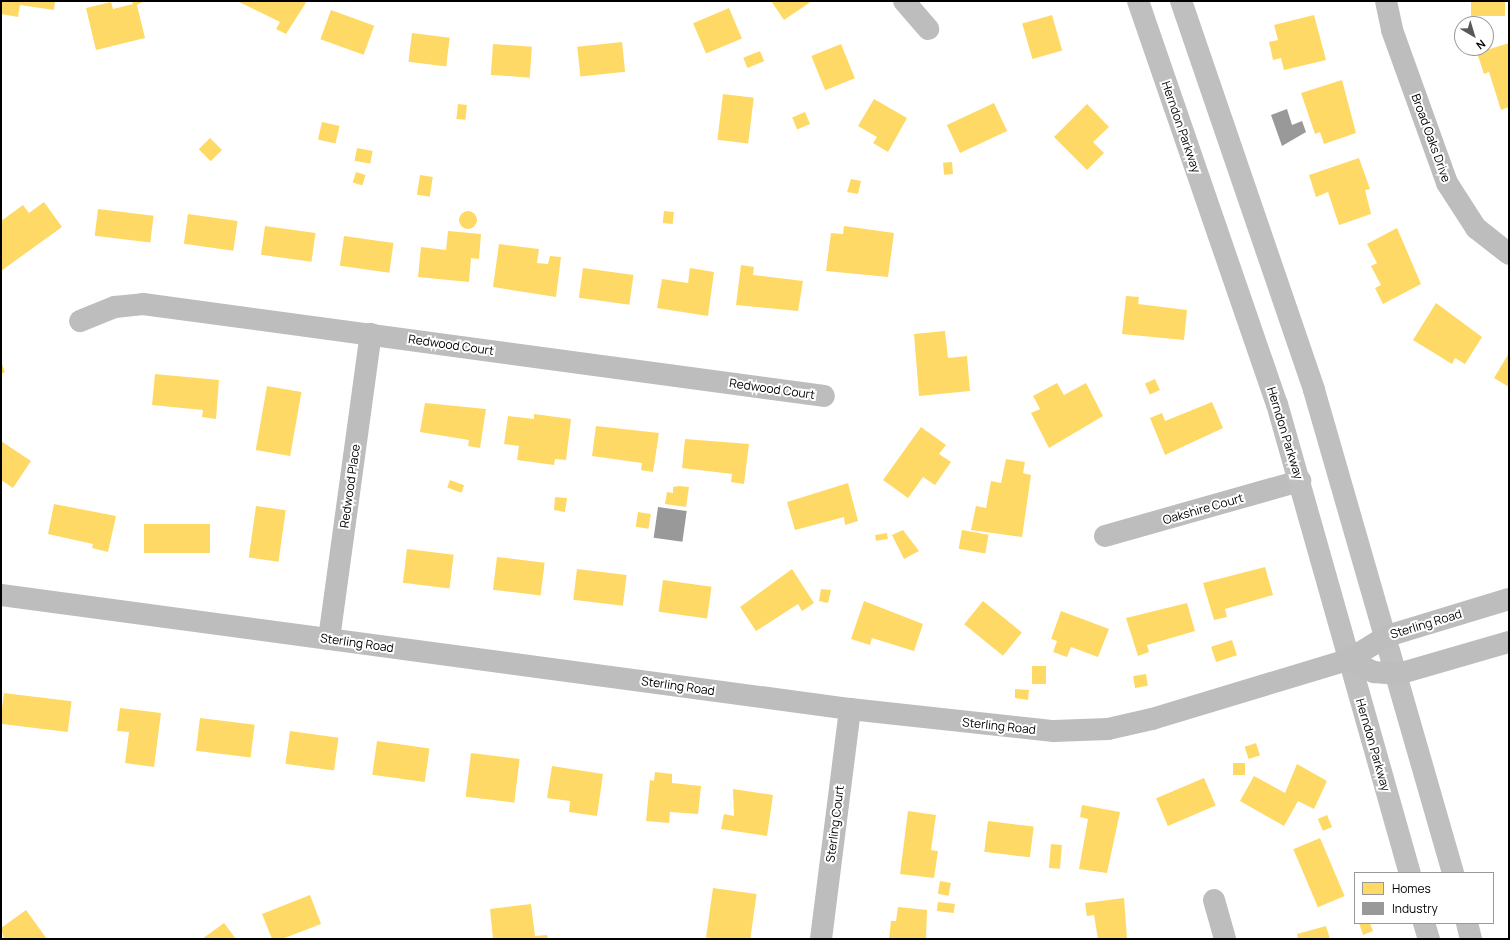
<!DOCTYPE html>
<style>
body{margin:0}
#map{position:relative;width:1510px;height:940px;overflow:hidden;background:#fff;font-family:Manrope,sans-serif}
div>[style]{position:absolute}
.homes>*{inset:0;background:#ffd966;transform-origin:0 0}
.round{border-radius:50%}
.industry>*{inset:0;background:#999;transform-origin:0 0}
.street>*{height:22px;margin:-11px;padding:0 11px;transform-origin:11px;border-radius:11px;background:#bdbdbd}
.secondary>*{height:22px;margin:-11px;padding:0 11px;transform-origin:11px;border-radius:11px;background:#bfbfbf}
.primary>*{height:22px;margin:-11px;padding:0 11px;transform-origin:11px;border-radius:11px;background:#bdbdbd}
span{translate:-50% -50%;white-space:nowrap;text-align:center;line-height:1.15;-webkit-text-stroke:4px #fff;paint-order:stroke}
.street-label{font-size:12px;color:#000}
.frame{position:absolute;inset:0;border:2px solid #000;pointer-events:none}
.legend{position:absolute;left:1354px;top:872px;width:140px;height:52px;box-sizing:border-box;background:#fff;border:1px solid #999;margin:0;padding:5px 7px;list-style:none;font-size:12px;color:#000}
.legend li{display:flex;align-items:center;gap:8px;height:20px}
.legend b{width:20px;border:1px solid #999}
.north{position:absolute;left:1454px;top:16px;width:40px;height:40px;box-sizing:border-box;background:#fff;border:1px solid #999;border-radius:50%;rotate:142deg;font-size:11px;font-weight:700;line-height:16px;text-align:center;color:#000}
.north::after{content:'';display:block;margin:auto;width:14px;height:18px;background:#595959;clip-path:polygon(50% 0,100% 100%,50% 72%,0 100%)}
</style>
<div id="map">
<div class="homes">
<div style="clip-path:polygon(1px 1px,55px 1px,54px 10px,20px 5px,18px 17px,1px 14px)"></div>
<div style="clip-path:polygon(132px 1px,144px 1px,137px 5px,145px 38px,96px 50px,86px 8px,111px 2px,113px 9px,133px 4px)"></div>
<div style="clip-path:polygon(237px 1px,307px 1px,286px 34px,276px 29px,280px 22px)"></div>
<div style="clip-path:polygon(771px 1px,812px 1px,784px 20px)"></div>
<div style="left:1471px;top:1px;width:34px;height:15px"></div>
<div style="left:729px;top:8px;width:33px;height:39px;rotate:67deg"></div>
<div style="left:331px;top:10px;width:46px;height:31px;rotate:20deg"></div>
<div style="left:1052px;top:15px;width:37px;height:31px;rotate:74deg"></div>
<div style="clip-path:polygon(1314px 15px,1326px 60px,1284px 70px,1281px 58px,1273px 60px,1269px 42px,1278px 40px,1274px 25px)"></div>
<div style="left:412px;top:33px;width:38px;height:29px;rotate:7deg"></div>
<div style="left:622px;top:42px;width:30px;height:45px;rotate:84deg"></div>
<div style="clip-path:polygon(1509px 43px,1509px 107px,1501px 110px,1489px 72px,1484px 74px,1477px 53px)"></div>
<div style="left:493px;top:44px;width:39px;height:31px;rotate:4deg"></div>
<div style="left:841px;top:44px;width:37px;height:32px;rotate:68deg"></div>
<div style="left:760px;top:51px;width:11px;height:18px;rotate:68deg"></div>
<div style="clip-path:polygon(1342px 80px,1356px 133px,1324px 144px,1320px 132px,1315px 134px,1301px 93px)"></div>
<div style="left:723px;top:94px;width:31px;height:46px;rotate:7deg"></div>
<div style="clip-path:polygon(874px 99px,907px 118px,888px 152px,873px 143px,877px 137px,858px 126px)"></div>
<div style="left:994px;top:103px;width:31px;height:52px;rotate:65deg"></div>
<div style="left:458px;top:104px;width:9px;height:15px;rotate:6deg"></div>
<div style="clip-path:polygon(1087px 104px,1109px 127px,1093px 142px,1104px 153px,1087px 170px,1054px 137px)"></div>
<div style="left:805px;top:112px;width:13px;height:14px;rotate:67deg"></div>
<div style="left:322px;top:122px;width:18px;height:18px;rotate:13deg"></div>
<div style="left:210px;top:138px;width:17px;height:16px;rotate:45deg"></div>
<div style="left:357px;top:148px;width:16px;height:13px;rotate:11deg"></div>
<div style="clip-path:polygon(1359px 158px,1370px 189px,1365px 190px,1371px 214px,1339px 225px,1328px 192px,1316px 197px,1309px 175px)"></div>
<div style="left:952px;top:162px;width:12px;height:9px;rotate:85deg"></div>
<div style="left:356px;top:172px;width:10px;height:11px;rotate:17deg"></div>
<div style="left:420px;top:175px;width:13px;height:20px;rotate:9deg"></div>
<div style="clip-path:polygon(851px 179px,861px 181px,858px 194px,847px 192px)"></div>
<div style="clip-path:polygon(44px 202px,62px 227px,1px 271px,1px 221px,23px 205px,29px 213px)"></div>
<div style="left:98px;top:209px;width:56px;height:27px;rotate:7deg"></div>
<div style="left:664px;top:211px;width:10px;height:12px;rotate:6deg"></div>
<div class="round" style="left:459px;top:211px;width:18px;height:18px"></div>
<div style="left:188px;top:214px;width:50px;height:30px;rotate:8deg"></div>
<div style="left:265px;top:226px;width:51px;height:29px;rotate:8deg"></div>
<div style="clip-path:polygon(844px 226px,894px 233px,888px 277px,826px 271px,831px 233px,843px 234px)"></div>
<div style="clip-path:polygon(1397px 228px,1421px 284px,1383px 304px,1375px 288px,1381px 285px,1371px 266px,1377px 263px,1367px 244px)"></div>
<div style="clip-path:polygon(448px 231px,481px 234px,479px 259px,471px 258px,469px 282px,418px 277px,421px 247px,446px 250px)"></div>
<div style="left:344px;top:236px;width:50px;height:30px;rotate:8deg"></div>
<div style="clip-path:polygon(499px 244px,539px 249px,537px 263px,548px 264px,550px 256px,561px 257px,556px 297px,493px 287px)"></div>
<div style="clip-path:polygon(741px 265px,754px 267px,753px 275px,803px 281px,798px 311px,736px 305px)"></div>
<div style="left:583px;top:268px;width:51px;height:30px;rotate:8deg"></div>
<div style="clip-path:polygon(690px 268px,714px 272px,708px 316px,657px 308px,662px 279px,688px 283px)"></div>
<div style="clip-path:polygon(1126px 296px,1139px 297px,1138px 304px,1187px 310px,1184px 340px,1122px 334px)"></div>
<div style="clip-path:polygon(1436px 303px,1482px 337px,1465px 364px,1455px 358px,1452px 364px,1413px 340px)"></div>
<div style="clip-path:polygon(945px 331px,948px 358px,967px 356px,970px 391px,919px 396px,914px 334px)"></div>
<div style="clip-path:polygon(1509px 353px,1509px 387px,1494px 378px)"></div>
<div style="clip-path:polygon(1px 362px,5px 372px,1px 374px)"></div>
<div style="clip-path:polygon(155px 374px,219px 380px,216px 419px,202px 417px,203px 410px,152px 405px)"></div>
<div style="left:1155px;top:379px;width:12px;height:11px;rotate:66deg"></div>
<div style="clip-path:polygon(1057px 383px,1064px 395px,1086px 383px,1103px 416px,1049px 448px,1031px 413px,1040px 409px,1033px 396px)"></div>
<div style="left:267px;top:386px;width:35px;height:65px;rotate:10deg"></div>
<div style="clip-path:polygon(1212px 402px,1223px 428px,1165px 455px,1150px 418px,1162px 413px,1165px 421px)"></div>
<div style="clip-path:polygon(425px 403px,486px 409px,480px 448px,468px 446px,469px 440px,420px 432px)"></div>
<div style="clip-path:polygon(534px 414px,571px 419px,566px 460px,555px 459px,554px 465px,517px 460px,519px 446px,504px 444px,508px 416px,534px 419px)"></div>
<div style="clip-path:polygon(596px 426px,659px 433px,653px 472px,641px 470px,642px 463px,592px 456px)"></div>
<div style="clip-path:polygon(921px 427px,946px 445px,939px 454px,951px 462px,935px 485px,923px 477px,908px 498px,883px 480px)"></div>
<div style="clip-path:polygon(685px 439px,749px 444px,744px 484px,731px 482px,732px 474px,682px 468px)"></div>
<div style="clip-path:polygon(1px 441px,31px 461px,13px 488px,1px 480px)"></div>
<div style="clip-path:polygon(1006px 459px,1025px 462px,1023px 473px,1031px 475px,1022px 537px,971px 530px,976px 506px,986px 508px,991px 481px,1001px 483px)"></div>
<div style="left:450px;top:480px;width:15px;height:8px;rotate:20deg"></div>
<div style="clip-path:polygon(848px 483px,858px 521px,845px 525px,844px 517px,795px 530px,787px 502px)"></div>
<div style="clip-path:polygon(679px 486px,689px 487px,686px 507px,665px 504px,667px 492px,673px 493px,673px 487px)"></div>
<div style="clip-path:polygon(555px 497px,567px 498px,565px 512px,554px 510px)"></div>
<div style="clip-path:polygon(54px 504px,116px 516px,108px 552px,92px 548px,93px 544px,48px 534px)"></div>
<div style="left:256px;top:506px;width:30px;height:52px;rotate:8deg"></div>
<div style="left:638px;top:512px;width:13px;height:15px;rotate:9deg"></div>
<div style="left:210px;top:524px;width:29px;height:66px;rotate:90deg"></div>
<div style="clip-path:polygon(903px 530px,919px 551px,904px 559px,892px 535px)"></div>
<div style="left:962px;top:530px;width:27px;height:19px;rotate:10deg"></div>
<div style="left:887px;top:533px;width:6px;height:12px;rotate:81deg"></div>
<div style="left:407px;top:549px;width:47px;height:34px;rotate:7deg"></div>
<div style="left:497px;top:557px;width:48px;height:33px;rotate:7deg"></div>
<div style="clip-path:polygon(1265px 567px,1273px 595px,1225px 609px,1227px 617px,1214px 620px,1203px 583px)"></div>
<div style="left:577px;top:569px;width:50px;height:31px;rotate:7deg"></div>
<div style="clip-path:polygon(792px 569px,814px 603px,802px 611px,798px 604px,756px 631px,740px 607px)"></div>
<div style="left:663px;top:580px;width:49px;height:32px;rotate:8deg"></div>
<div style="clip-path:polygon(821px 589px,831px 590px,828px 603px,819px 601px)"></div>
<div style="clip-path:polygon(864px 601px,923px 624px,914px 651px,872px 638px,870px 645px,851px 639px)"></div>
<div style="left:983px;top:601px;width:50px;height:30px;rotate:39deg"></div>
<div style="clip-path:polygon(1187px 603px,1195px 631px,1147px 645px,1149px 652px,1138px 656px,1126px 618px)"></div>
<div style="clip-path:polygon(1061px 611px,1109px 629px,1098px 657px,1071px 647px,1067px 657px,1053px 652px,1057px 641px,1051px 639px)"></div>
<div style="left:1232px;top:640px;width:16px;height:22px;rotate:72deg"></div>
<div style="left:1032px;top:666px;width:14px;height:18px"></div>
<div style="left:1146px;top:674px;width:12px;height:13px;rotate:81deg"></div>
<div style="clip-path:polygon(1015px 689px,1029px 690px,1028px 700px,1015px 698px)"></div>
<div style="left:4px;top:693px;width:68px;height:31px;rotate:7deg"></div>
<div style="clip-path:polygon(120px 708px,161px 713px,154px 767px,125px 763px,129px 732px,117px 731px)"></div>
<div style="left:200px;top:718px;width:55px;height:33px;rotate:7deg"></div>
<div style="left:290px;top:731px;width:49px;height:33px;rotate:8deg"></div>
<div style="left:377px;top:741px;width:53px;height:34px;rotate:8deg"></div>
<div style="left:1256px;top:743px;width:13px;height:12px;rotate:72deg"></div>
<div style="left:471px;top:753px;width:49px;height:44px;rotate:7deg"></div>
<div style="left:1233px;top:763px;width:12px;height:12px"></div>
<div style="clip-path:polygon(1297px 764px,1327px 781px,1314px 809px,1298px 801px,1284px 826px,1240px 801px,1254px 776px,1285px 793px)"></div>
<div style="clip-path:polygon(552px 766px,603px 774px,597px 816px,569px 812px,570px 801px,547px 798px)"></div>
<div style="clip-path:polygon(655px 772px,672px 774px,672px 783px,701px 786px,698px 814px,670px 812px,669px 823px,646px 821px,650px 780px,654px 781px)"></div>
<div style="left:1204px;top:778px;width:30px;height:52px;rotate:67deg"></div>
<div style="clip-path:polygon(733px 789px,773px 795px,767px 836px,721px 829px,724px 814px,734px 816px)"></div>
<div style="clip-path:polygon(1082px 805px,1120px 812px,1107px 873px,1079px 869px,1088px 819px,1080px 817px)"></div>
<div style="clip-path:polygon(908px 811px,936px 815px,931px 850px,938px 851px,934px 878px,900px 874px)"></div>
<div style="left:1327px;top:815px;width:13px;height:10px;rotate:67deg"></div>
<div style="left:988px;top:821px;width:46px;height:31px;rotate:7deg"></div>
<div style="left:1320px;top:838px;width:63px;height:29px;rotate:67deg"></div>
<div style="left:1051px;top:844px;width:11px;height:24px;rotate:5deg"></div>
<div style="left:940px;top:881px;width:11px;height:13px;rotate:10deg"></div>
<div style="left:713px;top:888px;width:44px;height:50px;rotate:8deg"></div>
<div style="clip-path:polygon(310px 895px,321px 924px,282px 939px,272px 939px,262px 914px)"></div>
<div style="clip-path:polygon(1124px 898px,1127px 939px,1098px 939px,1094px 915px,1087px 916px,1085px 903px)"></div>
<div style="left:938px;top:902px;width:17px;height:9px;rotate:7deg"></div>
<div style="clip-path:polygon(531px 904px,535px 936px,547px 935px,548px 939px,493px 939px,490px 909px)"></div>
<div style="clip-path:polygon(898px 907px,927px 910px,926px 939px,889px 939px,891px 921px,896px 921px)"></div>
<div style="clip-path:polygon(26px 910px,47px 939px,4px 939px,1px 928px)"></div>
<div style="clip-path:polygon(224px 923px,236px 939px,202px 939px)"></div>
<div style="clip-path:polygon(1359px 923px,1370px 923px,1373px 931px,1363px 935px)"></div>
<div style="clip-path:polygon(1326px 926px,1330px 939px,1298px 939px,1297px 934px)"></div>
</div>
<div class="industry">
<div style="clip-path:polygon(1287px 109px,1292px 125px,1302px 121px,1306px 132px,1282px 146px,1271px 115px)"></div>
<div style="left:658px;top:507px;width:29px;height:31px;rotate:8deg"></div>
</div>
<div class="street">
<div style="left:904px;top:1px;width:37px;rotate:49deg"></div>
<div style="left:1386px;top:1px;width:30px;rotate:78deg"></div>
<div style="left:1392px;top:30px;width:163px;rotate:70.2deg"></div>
<div style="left:1447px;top:183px;width:54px;rotate:57.2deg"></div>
<div style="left:1476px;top:228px;width:42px;rotate:38.2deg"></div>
<div style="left:80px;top:321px;width:38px;rotate:-22deg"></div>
<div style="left:115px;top:307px;width:28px;rotate:-6deg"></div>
<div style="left:143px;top:304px;width:687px;rotate:7.69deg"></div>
<div style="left:1105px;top:536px;width:203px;rotate:-15.8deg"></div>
<div style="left:329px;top:639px;width:308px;rotate:-82.2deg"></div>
<div style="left:1214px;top:900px;width:41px;rotate:74.2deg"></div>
<div style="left:821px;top:939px;width:232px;rotate:-82.8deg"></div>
</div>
<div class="secondary">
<div style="left:1138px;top:1px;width:426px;rotate:71deg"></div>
<div style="left:1277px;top:404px;width:487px;rotate:74.2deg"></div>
<div style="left:1181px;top:1px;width:411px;rotate:71.1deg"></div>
<div style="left:1314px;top:390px;width:503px;rotate:73.94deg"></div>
<div style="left:1424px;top:923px;width:17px;rotate:73deg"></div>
<div style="left:1467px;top:923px;width:16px;rotate:76deg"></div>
</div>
<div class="primary">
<div style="left:1px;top:595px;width:857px;rotate:7.65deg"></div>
<div style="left:850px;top:709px;width:205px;rotate:6.2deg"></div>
<div style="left:1054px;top:731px;width:54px;rotate:-2.1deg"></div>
<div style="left:1108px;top:729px;width:45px;rotate:-12.8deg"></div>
<div style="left:1152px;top:719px;width:205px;rotate:-16.8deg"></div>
<div style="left:1348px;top:660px;width:46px;rotate:-31.6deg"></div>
<div style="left:1387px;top:636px;width:127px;rotate:-16.9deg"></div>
<div style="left:1348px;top:660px;width:29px;rotate:25deg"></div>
<div style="left:1374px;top:672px;width:24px;rotate:5deg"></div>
<div style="left:1398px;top:674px;width:116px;rotate:-16.1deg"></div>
</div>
<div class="street-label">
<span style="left:1181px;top:127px;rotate:71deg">Herndon Parkway</span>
<span style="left:1431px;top:138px;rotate:70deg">Broad Oaks Drive</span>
<span style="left:451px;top:345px;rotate:8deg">Redwood Court</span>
<span style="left:772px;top:389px;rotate:8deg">Redwood Court</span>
<span style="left:1285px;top:433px;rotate:73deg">Herndon Parkway</span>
<span style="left:350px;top:486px;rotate:-82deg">Redwood Place</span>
<span style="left:1203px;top:509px;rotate:-16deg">Oakshire Court</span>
<span style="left:1426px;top:624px;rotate:-17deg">Sterling Road</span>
<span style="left:357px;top:643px;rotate:8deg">Sterling Road</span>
<span style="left:678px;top:686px;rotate:8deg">Sterling Road</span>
<span style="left:999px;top:726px;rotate:6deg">Sterling Road</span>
<span style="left:1373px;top:745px;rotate:74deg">Herndon Parkway</span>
<span style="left:835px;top:824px;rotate:-83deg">Sterling Court</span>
</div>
<div class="frame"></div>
<ul class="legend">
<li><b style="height:11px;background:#ffd966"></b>Homes</li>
<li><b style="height:11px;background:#999"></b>Industry</li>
</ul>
<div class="north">N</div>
</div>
